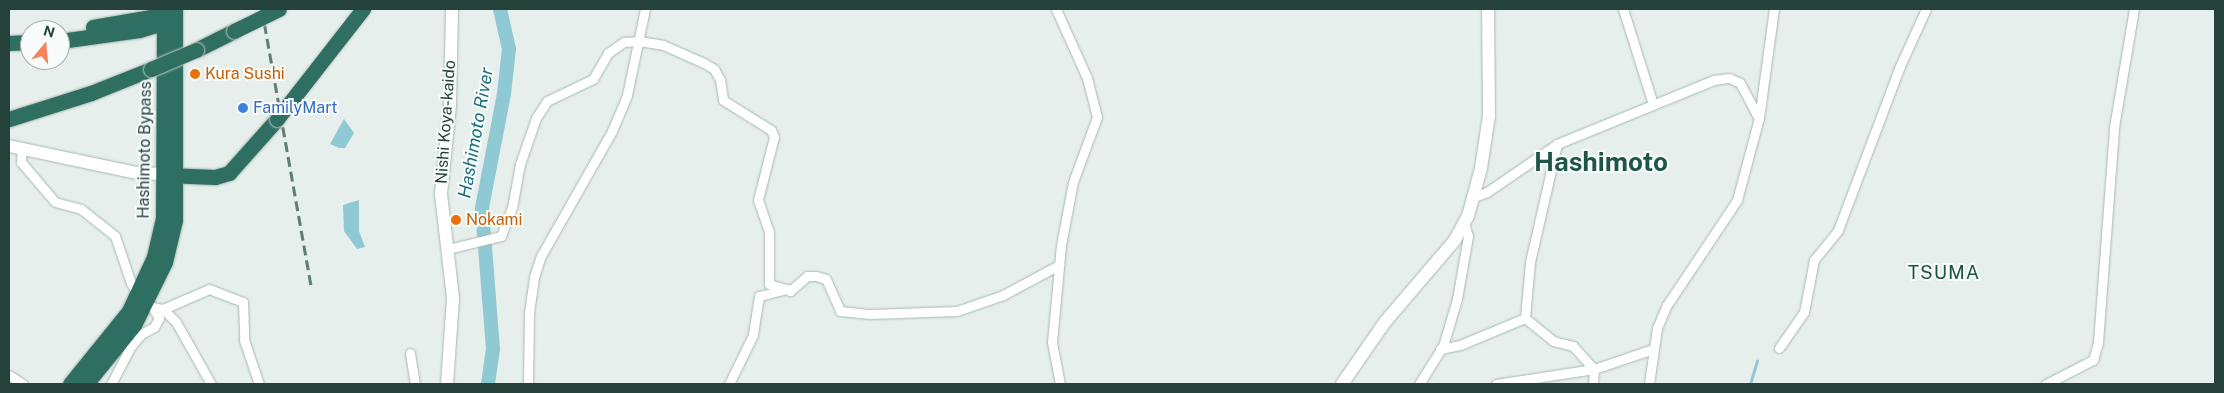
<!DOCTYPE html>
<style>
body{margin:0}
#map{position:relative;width:2224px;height:393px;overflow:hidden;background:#e6efeb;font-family:"Public Sans",sans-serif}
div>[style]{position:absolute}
.water>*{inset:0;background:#8ec9d4}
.stream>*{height:2.5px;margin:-1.25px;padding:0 1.25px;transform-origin:1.25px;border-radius:1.25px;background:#8ec9d4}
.river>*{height:14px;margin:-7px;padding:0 7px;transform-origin:7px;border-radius:7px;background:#8ec9d4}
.roads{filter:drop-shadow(0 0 1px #a8b8b2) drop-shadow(0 0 1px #a8b8b2)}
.street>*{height:9px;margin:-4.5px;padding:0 4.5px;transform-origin:4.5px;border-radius:4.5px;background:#fff}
.secondary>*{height:12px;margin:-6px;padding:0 6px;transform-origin:6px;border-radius:6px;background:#fff}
.highway>*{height:15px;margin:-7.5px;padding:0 7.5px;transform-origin:7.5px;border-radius:7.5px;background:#2f6f62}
.rail>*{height:2.5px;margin-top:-1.25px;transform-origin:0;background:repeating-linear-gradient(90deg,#5f7d75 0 10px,transparent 0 15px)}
.bridges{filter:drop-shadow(0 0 1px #c2cac8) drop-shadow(0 0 1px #c2cac8)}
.highway-bridge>*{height:15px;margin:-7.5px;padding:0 7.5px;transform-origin:7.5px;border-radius:7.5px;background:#2f6f62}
.dots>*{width:14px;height:14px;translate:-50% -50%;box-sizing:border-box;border:2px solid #f7fbf9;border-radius:50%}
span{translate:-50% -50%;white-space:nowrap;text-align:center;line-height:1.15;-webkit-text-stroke:4px #f7fbf9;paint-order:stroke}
.food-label{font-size:16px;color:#c56008}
.left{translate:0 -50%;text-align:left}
.shop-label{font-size:16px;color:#366cbe}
.street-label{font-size:16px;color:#24423a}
.water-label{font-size:18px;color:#1c6f80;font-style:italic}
.quarter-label{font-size:19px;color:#1f5548;letter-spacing:1px}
.town-label{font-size:26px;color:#1f5548;font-weight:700}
.frame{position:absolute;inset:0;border:10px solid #24423a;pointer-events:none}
.north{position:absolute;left:20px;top:20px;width:50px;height:50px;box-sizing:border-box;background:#f7fbf9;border:1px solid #a3b1ad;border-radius:50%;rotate:17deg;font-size:14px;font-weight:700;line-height:20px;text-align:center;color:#24423a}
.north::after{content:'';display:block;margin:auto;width:18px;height:22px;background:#f4845f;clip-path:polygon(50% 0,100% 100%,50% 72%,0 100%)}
</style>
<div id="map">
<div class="water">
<div style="clip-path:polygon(344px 119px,354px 133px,345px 148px,339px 148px,330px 144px)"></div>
<div style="clip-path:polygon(359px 200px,359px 231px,365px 247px,357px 249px,344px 231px,343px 205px)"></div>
</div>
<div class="stream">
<div style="left:1750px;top:384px;width:24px;rotate:-73deg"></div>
</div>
<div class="river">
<div style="left:488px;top:384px;width:35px;rotate:-82deg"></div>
<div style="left:493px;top:349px;width:141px;rotate:-94.5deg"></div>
<div style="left:482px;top:208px;width:116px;rotate:-79.1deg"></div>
<div style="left:504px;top:94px;width:45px;rotate:-83.7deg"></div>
<div style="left:509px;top:49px;width:41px;rotate:-102.7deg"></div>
</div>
<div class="roads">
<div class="street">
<div style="left:1056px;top:9px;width:76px;rotate:65.8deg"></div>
<div style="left:1087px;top:78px;width:40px;rotate:75.6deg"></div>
<div style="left:1097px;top:117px;width:69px;rotate:110.3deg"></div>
<div style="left:1073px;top:182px;width:64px;rotate:100.8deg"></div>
<div style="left:1061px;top:245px;width:97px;rotate:95.3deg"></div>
<div style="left:1052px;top:342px;width:43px;rotate:79.2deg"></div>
<div style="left:1623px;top:9px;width:100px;rotate:72.5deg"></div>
<div style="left:22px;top:147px;width:15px;rotate:94deg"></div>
<div style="left:21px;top:162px;width:52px;rotate:49.6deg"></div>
<div style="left:55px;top:202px;width:27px;rotate:15deg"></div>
<div style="left:81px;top:209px;width:43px;rotate:38.5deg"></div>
<div style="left:115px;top:236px;width:50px;rotate:71.2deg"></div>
<div style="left:131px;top:283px;width:14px;rotate:60deg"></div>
<div style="left:138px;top:295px;width:18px;rotate:41deg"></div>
<div style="left:152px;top:307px;width:11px;rotate:10deg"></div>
<div style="left:163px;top:309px;width:18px;rotate:45deg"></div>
<div style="left:176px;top:322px;width:71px;rotate:60.6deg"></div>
<div style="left:1474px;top:197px;width:14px;rotate:-21deg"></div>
<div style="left:1487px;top:192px;width:85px;rotate:-34.4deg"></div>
<div style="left:1557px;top:144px;width:170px;rotate:-22.2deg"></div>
<div style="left:1714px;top:80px;width:15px;rotate:-8deg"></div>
<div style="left:1729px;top:78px;width:12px;rotate:24deg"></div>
<div style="left:1740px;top:83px;width:40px;rotate:62deg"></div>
<div style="left:448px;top:249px;width:55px;rotate:-13.8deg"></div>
<div style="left:501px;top:236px;width:30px;rotate:-69deg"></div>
<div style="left:512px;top:208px;width:45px;rotate:-79.7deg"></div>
<div style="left:520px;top:164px;width:49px;rotate:-70.8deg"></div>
<div style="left:536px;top:118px;width:20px;rotate:-57deg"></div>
<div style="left:547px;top:101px;width:51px;rotate:-25.6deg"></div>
<div style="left:593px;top:79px;width:30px;rotate:-60deg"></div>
<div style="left:608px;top:53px;width:19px;rotate:-35deg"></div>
<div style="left:624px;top:42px;width:15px;rotate:-4deg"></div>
<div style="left:639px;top:41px;width:24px;rotate:9deg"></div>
<div style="left:663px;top:45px;width:45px;rotate:23.7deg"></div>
<div style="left:704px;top:63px;width:12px;rotate:31deg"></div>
<div style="left:714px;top:69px;width:13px;rotate:61deg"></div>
<div style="left:720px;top:80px;width:20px;rotate:81deg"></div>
<div style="left:723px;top:100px;width:57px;rotate:32deg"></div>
<div style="left:771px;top:130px;width:8px;rotate:67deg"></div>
<div style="left:774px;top:137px;width:65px;rotate:104.3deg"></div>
<div style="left:758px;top:200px;width:34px;rotate:71deg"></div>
<div style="left:769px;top:232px;width:52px;rotate:90deg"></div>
<div style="left:769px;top:284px;width:19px;rotate:16deg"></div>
<div style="left:787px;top:289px;width:29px;rotate:166deg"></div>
<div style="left:759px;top:296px;width:39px;rotate:99deg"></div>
<div style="left:753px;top:335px;width:55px;rotate:116.1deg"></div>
<div style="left:787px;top:289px;width:4px;rotate:34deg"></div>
<div style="left:790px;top:291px;width:23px;rotate:-41deg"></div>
<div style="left:807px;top:276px;width:9px"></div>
<div style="left:816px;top:276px;width:10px;rotate:17deg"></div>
<div style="left:826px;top:279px;width:35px;rotate:66deg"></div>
<div style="left:840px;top:311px;width:30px;rotate:6deg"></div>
<div style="left:870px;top:314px;width:87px;rotate:-2deg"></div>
<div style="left:957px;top:311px;width:49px;rotate:-19.2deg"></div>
<div style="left:1003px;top:295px;width:64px;rotate:-28.2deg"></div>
<div style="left:163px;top:309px;width:50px;rotate:-23.5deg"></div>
<div style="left:209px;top:289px;width:36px;rotate:21deg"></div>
<div style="left:243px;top:302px;width:38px;rotate:88deg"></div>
<div style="left:244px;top:340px;width:46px;rotate:71.2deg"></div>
<div style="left:1525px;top:318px;width:56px;rotate:-84.9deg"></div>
<div style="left:1530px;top:262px;width:121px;rotate:-77.1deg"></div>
<div style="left:1779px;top:348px;width:44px;rotate:-55.2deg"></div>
<div style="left:1804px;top:312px;width:53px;rotate:-79.1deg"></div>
<div style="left:1814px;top:260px;width:38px;rotate:-51deg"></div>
<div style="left:1838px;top:230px;width:175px;rotate:-69.3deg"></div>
<div style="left:1900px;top:66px;width:63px;rotate:-65.5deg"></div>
<div style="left:1440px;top:349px;width:20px;rotate:-11deg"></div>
<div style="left:1460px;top:345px;width:70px;rotate:-22.6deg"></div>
<div style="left:1525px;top:318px;width:36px;rotate:39deg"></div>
<div style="left:1553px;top:341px;width:21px;rotate:14deg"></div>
<div style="left:1573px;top:346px;width:31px;rotate:48deg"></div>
<div style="left:410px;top:353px;width:31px;rotate:81deg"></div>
<div style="left:9px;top:375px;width:17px;rotate:33deg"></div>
<div style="left:111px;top:384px;width:43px;rotate:-62.2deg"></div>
<div style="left:131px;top:346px;width:16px;rotate:-50deg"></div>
<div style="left:141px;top:334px;width:15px;rotate:-28deg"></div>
<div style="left:154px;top:327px;width:10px;rotate:-61deg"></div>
<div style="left:159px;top:318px;width:13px;rotate:-122deg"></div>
<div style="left:528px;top:384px;width:71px;rotate:-89.2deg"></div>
<div style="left:529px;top:313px;width:36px;rotate:-82deg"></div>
<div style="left:534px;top:277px;width:22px;rotate:-72deg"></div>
<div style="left:541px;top:256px;width:144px;rotate:-60.4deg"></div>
<div style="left:612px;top:131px;width:39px;rotate:-67deg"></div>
<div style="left:627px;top:95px;width:88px;rotate:-78.2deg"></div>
<div style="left:1419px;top:384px;width:45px;rotate:-57.7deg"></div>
<div style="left:1443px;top:346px;width:49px;rotate:-73.4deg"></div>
<div style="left:1457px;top:299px;width:64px;rotate:-80.1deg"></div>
<div style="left:1468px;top:236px;width:14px;rotate:-107deg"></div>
<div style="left:1496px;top:384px;width:99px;rotate:-8.7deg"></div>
<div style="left:1594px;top:369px;width:62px;rotate:-18.7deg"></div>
<div style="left:1593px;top:384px;width:15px;rotate:-86deg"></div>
<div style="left:1649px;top:384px;width:57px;rotate:-81.9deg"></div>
<div style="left:1657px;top:328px;width:25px;rotate:-67deg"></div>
<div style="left:1667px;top:305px;width:126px;rotate:-56.3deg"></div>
<div style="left:1737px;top:200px;width:85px;rotate:-75deg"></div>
<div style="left:1759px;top:118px;width:110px;rotate:-82.2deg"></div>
<div style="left:2046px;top:384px;width:53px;rotate:-27.1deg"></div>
<div style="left:2093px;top:360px;width:19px;rotate:-74deg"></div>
<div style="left:2098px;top:342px;width:216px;rotate:-85.7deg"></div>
<div style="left:2114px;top:127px;width:120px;rotate:-80.4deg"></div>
</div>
<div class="secondary">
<div style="left:9px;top:146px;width:131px;rotate:11.9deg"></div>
<div style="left:137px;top:173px;width:26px;rotate:2deg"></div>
<div style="left:447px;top:384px;width:86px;rotate:-86deg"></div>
<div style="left:453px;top:298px;width:105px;rotate:-96.6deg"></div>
<div style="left:441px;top:194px;width:89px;rotate:-84.2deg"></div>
<div style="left:450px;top:105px;width:96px;rotate:-88.8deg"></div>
<div style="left:1342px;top:384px;width:75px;rotate:-55.3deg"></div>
<div style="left:1385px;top:322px;width:108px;rotate:-49.5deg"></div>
<div style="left:1455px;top:240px;width:27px;rotate:-62deg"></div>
<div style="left:1468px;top:216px;width:50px;rotate:-74.8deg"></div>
<div style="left:1481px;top:168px;width:53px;rotate:-81.3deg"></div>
<div style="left:1489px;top:116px;width:107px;rotate:-90.5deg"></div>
</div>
<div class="highway">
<div style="left:93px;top:27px;width:81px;rotate:-9.9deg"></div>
<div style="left:60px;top:41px;width:80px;rotate:-7.9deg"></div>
<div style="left:139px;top:30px;width:25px;rotate:-16deg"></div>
<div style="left:163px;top:23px;width:9px;rotate:-41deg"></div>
<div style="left:9px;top:43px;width:21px;rotate:-3deg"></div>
<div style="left:196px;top:50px;width:42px;rotate:-26.6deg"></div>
<div style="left:9px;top:119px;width:86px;rotate:-17.6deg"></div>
<div style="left:91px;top:93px;width:65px;rotate:-21.8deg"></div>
<div style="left:166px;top:175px;width:49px;rotate:2.3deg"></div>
<div style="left:215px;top:177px;width:15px;rotate:-16deg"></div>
<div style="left:229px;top:173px;width:72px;rotate:-48.4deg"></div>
<div style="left:70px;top:384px;width:94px;rotate:-51.1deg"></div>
<div style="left:129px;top:311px;width:60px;rotate:-65.2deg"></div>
<div style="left:154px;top:257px;width:40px;rotate:-77deg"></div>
<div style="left:163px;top:218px;width:209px;rotate:-89.7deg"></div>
<div style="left:86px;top:384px;width:76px;rotate:-50.9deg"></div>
<div style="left:134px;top:325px;width:70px;rotate:-63.8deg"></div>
<div style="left:165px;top:262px;width:43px;rotate:-76.6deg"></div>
<div style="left:175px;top:220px;width:211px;rotate:-90deg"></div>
</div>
</div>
<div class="rail">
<div style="left:262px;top:9px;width:285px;rotate:79.9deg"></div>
</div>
<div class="bridges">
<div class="highway-bridge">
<div style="left:234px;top:31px;width:50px;rotate:-26.1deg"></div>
<div style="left:151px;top:69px;width:49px;rotate:-22.9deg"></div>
<div style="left:277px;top:119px;width:140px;rotate:-52deg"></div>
</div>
</div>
<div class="dots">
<div style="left:195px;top:74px;background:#e8710a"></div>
<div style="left:243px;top:108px;background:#3f7fe0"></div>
<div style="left:456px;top:220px;background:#e8710a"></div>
</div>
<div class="food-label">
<span class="left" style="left:205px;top:74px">Kura Sushi</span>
<span class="left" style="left:466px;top:220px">Nokami</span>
</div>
<div class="shop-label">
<span class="left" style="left:253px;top:108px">FamilyMart</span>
</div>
<div class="street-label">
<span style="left:446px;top:122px;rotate:-86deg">Nishi Koya-kaido</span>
<span style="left:145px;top:150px;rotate:-89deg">Hashimoto Bypass</span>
</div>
<div class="water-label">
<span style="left:476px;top:133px;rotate:-80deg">Hashimoto River</span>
</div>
<div class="quarter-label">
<span style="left:1944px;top:273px">TSUMA</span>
</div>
<div class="town-label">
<span style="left:1601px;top:162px">Hashimoto</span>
</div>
<div class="frame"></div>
<div class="north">N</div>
</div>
